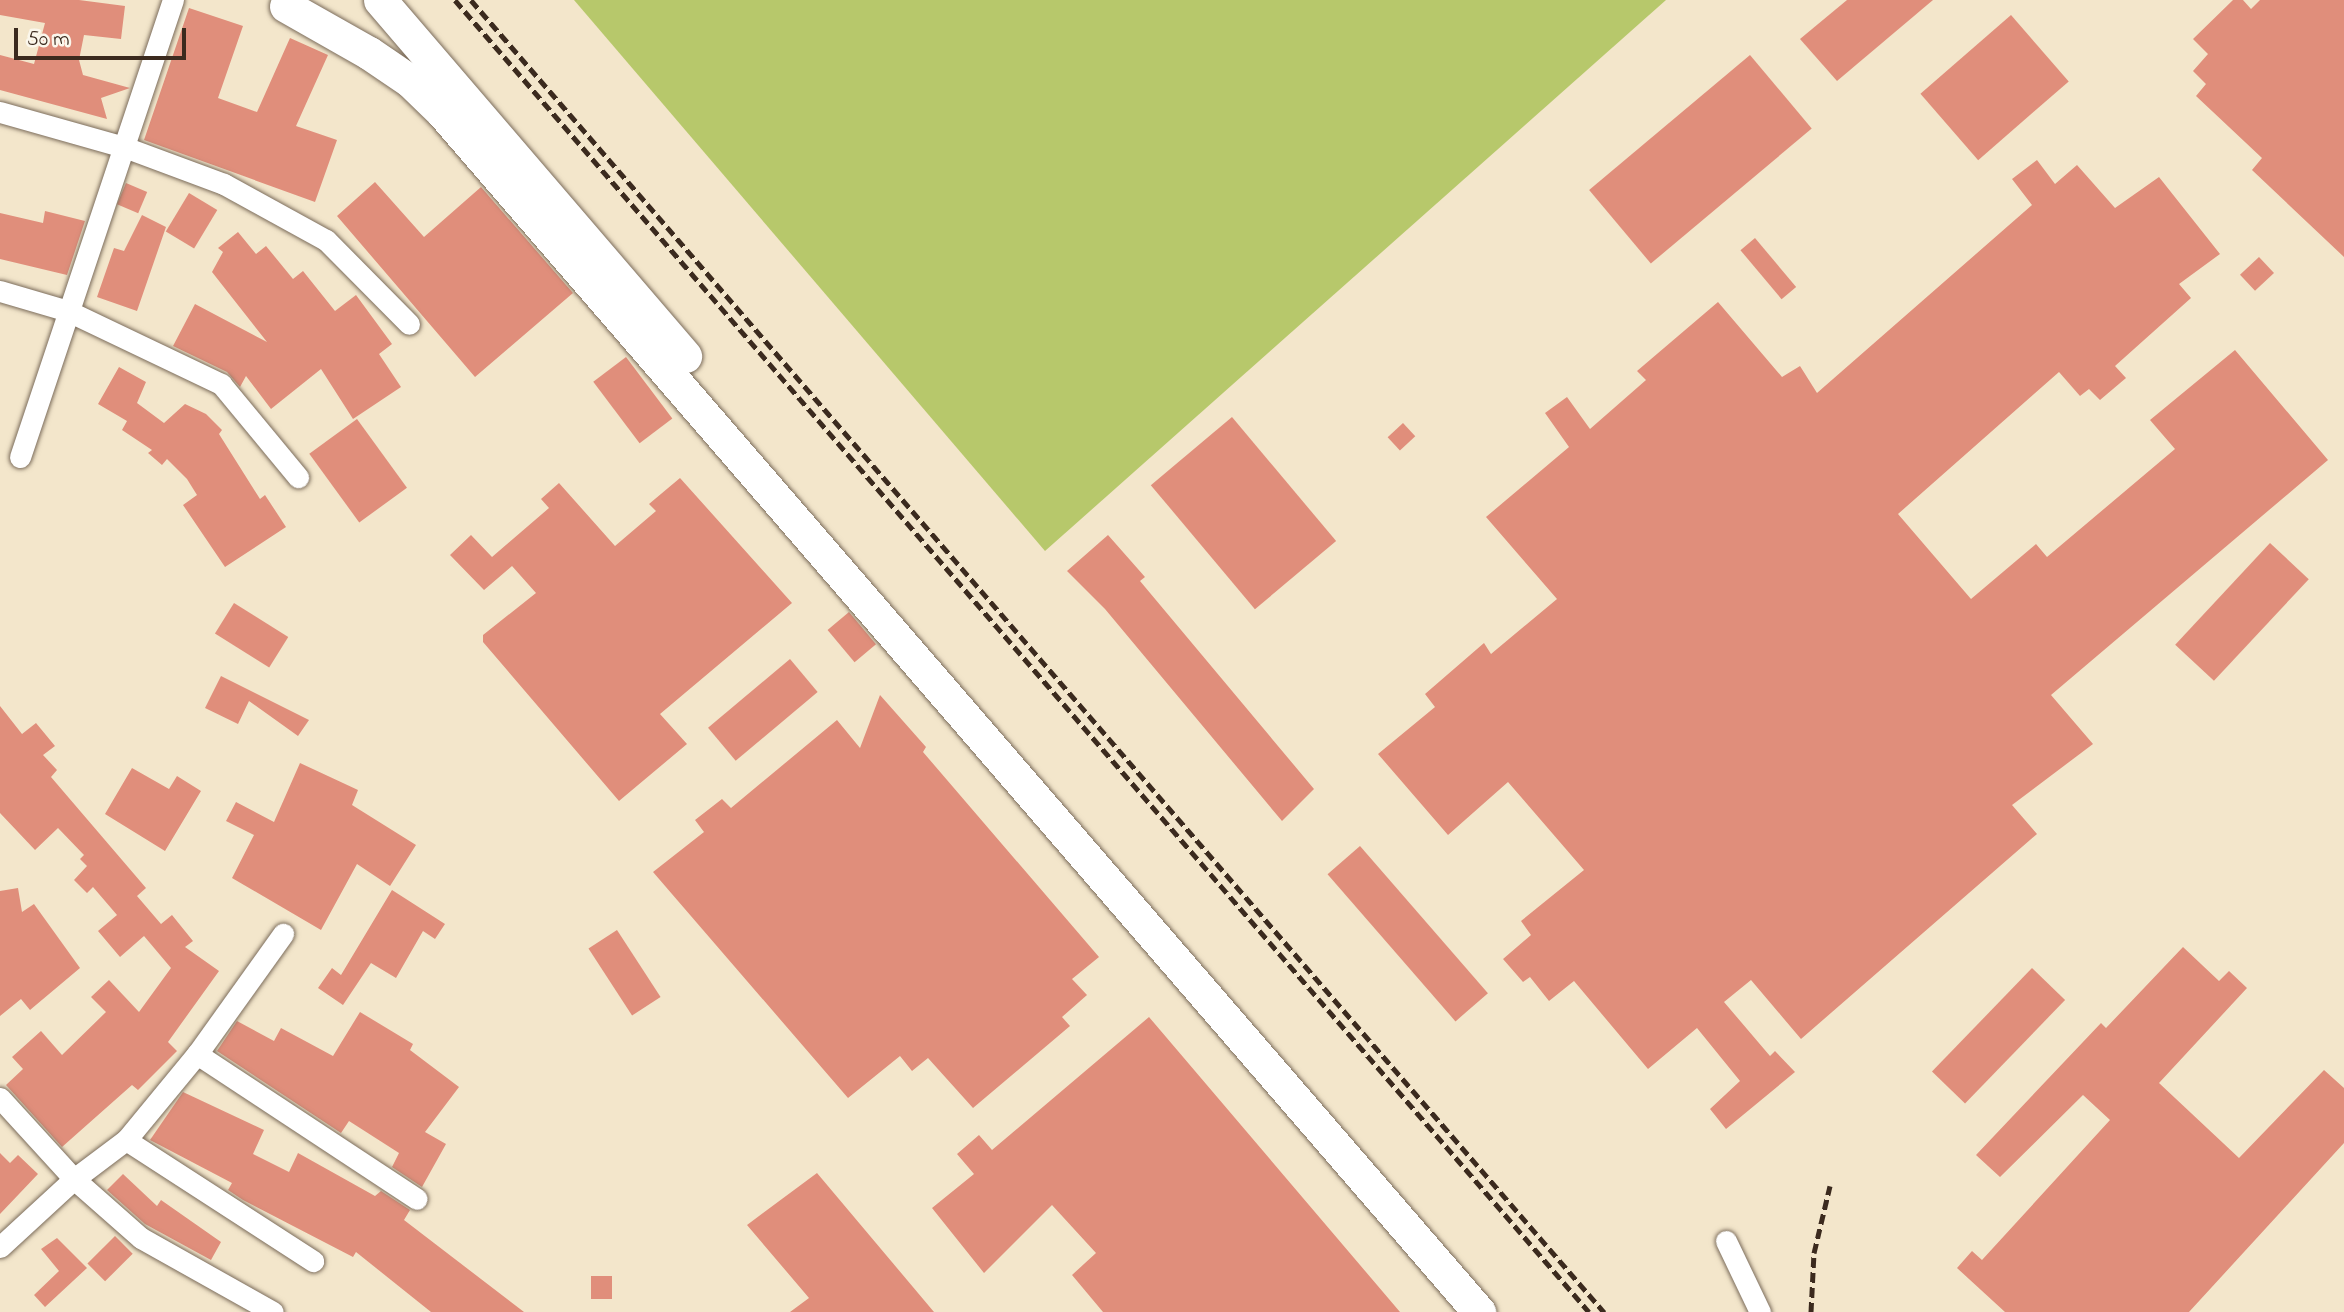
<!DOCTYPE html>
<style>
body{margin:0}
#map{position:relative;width:2344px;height:1312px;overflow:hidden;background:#f3e6cb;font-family:"Indie Flower",sans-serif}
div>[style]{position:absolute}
.green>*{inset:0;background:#b7c86b}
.building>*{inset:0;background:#e08e7b;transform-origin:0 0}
.roads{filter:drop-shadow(0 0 2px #7b6c5b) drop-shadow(0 0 2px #7b6c5b)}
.street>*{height:21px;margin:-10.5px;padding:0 10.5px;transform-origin:10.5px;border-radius:10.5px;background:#fff}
.primary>*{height:33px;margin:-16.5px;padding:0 16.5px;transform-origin:16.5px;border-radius:16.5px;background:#fff}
.rail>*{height:5px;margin-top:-2.5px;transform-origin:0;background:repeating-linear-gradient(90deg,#3b2a1e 0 10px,transparent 0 15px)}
span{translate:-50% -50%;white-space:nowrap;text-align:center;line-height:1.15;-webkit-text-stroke:5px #fbf7ec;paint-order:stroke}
.scale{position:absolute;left:14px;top:28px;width:172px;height:32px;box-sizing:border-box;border:4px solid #3b2a1e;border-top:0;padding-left:9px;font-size:21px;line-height:24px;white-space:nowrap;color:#3b2a1e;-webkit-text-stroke:5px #fbf7ec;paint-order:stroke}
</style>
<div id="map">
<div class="green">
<div style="clip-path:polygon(574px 0,1666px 0,1045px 551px)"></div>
</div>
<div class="building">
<div style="clip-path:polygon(0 0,79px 0,125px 6px,121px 39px,84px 35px,79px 60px,83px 75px,130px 88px,101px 98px,107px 119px,0 90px,0 55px,34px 64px,45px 23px,0 15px)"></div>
<div style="clip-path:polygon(1847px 0,1933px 0,1837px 81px,1800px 39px)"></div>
<div style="clip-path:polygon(2233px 0,2243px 0,2251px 9px,2260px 0,2344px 0,2344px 257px,2252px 170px,2262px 158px,2196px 96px,2206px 84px,2193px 71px,2208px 54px,2193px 39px)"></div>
<div style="clip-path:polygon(189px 8px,243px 26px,218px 98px,257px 112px,290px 38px,328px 55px,296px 126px,337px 140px,315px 202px,144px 140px)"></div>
<div style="left:2011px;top:15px;width:88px;height:120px;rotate:49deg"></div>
<div style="left:1750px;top:55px;width:96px;height:210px;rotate:50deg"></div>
<div style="clip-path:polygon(2037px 160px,2055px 184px,2077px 165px,2115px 208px,2159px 177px,2220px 254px,2179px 284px,2191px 298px,2115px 366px,2126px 378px,2100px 400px,2089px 389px,2080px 396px,2059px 372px,1898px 514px,1971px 599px,2036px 544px,2047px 557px,2175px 449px,2150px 420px,2235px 350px,2328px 460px,2051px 695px,2093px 744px,2012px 805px,2037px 834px,1801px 1039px,1751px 980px,1724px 1002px,1770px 1056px,1775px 1051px,1795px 1072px,1726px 1129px,1710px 1109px,1740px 1081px,1697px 1028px,1648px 1069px,1574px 981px,1549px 1001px,1530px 977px,1523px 982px,1503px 959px,1531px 935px,1521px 921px,1584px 870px,1508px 782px,1448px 835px,1378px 754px,1435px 707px,1425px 694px,1484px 643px,1491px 654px,1557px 599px,1486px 517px,1569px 447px,1545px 413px,1567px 397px,1590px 429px,1646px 380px,1637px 371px,1718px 302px,1782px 377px,1800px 366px,1817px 393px,2032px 205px,2012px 179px)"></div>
<div style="clip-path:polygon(375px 182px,424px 237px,481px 187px,573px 293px,475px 377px,337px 216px)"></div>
<div style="left:126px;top:183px;width:23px;height:23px;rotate:23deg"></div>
<div style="left:189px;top:193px;width:33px;height:45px;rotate:31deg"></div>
<div style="clip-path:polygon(45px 211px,85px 221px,67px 275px,0 259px,0 213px,43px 223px)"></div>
<div style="clip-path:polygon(142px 215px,166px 227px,137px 311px,97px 297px,114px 248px,124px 251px)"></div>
<div style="clip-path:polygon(238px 232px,256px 254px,266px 246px,293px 279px,303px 271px,335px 311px,356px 295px,392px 344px,379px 354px,401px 387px,353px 419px,321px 369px,271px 409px,246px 376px,240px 387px,227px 372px,173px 346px,195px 304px,267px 342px,212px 272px,223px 252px,218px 248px)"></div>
<div style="left:1755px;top:238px;width:64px;height:19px;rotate:50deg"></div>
<div style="left:2259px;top:257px;width:22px;height:26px;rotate:47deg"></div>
<div style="left:626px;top:357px;width:77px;height:41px;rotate:53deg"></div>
<div style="clip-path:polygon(119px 367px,146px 382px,137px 403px,164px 423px,185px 404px,206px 414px,222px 430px,219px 434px,260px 499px,265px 495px,286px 527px,225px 567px,183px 505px,197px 495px,187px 479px,167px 459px,162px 465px,148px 453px,152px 450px,122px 430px,127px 421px,98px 404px)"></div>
<div style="left:1232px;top:417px;width:162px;height:106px;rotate:50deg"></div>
<div style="left:357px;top:419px;width:85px;height:59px;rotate:54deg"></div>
<div style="left:1403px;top:423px;width:18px;height:21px;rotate:47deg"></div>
<div style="clip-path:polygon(680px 478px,792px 603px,660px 714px,687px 744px,619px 801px,483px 642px,483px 635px,536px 593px,512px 566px,484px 590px,450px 555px,471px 535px,492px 557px,549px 508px,541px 499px,559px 483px,615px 546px,656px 511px,649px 504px)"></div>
<div style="clip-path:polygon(1108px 535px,1145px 577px,1140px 581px,1314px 789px,1282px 821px,1105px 609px,1067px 571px)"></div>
<div style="left:2270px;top:543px;width:53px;height:139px;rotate:43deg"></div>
<div style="left:234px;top:603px;width:64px;height:36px;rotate:32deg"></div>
<div style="left:849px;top:612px;width:42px;height:28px;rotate:50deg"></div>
<div style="left:790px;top:659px;width:43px;height:107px;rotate:50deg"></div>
<div style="clip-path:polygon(221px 676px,309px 720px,298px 736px,249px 701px,238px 724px,205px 708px)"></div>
<div style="clip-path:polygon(880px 695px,926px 747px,923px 752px,1099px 957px,1072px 979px,1087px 995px,1062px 1017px,1070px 1026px,973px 1108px,928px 1058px,912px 1071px,900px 1056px,848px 1098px,653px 872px,704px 832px,695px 820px,722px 799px,731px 808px,837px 720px,860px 748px)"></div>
<div style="clip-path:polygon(0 706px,22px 734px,36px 723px,55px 746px,43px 755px,57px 770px,51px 777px,146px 888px,137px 896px,161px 924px,172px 915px,193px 941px,185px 947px,219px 971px,168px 1042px,177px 1051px,138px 1090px,132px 1085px,62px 1147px,6px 1085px,23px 1069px,12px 1057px,41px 1031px,62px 1055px,106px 1012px,91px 997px,109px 980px,139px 1012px,171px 968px,144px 936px,120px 957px,98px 931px,117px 915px,93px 887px,87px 893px,74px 880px,87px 866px,80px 859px,84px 855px,58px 828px,35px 850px,0 813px)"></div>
<div style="clip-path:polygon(300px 763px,358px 790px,352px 805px,416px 845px,390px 886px,357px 864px,321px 930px,232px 878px,254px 835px,226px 821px,236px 802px,274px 822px)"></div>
<div style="clip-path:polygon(132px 768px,169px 789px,177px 776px,201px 791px,165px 851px,105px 814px)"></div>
<div style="left:1360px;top:846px;width:195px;height:43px;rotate:49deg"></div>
<div style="clip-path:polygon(18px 888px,22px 912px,34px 904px,80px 968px,30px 1010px,21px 999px,0 1016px,0 891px)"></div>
<div style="clip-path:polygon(392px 890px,445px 924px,435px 939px,423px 931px,396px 978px,371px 963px,343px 1005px,318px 988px,332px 968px,341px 975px)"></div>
<div style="left:617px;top:930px;width:80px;height:34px;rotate:57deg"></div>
<div style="clip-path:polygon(2183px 947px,2219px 981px,2229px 971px,2247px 988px,2159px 1083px,2239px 1158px,2324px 1070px,2344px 1088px,2344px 1143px,2189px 1312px,2005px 1312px,1957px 1268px,1972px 1251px,1982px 1260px,2110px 1120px,2083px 1095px,2000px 1177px,1976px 1155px,2101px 1023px,2106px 1028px)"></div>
<div style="left:2032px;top:968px;width:46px;height:144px;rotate:44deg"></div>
<div style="clip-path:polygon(360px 1012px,413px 1044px,410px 1050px,459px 1087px,425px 1132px,446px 1144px,422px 1187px,392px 1167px,399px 1153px,349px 1121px,341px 1133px,217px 1051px,237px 1021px,274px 1041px,281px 1028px,333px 1056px)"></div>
<div style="clip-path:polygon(1149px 1017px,1400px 1312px,1103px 1312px,1072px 1275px,1096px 1253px,1052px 1205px,984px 1273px,932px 1208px,974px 1174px,957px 1154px,979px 1135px,992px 1150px)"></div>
<div style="clip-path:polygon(183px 1092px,264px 1130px,253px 1154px,289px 1172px,298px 1153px,375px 1196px,381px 1191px,410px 1210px,404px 1220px,524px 1312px,431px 1312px,356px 1252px,353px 1257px,243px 1200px,228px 1190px,232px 1183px,150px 1140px)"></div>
<div style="clip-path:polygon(0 1153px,10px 1163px,18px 1155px,38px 1174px,0 1214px)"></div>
<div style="clip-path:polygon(817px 1173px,934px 1312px,790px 1312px,809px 1298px,747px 1225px)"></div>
<div style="clip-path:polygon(123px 1174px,157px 1206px,161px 1200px,221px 1242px,211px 1260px,145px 1224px,107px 1190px)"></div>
<div style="left:115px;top:1236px;width:25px;height:39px;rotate:45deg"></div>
<div style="clip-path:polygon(57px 1238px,87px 1268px,45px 1307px,34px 1295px,59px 1271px,41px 1249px)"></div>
<div style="left:591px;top:1276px;width:21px;height:23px"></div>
</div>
<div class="roads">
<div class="street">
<div style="left:0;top:112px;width:132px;rotate:15.8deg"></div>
<div style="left:127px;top:148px;width:103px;rotate:20.4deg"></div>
<div style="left:224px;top:184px;width:116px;rotate:28.8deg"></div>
<div style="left:326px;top:240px;width:118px;rotate:45.3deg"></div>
<div style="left:0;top:291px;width:71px;rotate:16.4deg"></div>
<div style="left:68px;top:311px;width:170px;rotate:25.5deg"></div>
<div style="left:221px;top:384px;width:121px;rotate:50.4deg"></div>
<div style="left:20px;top:457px;width:482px;rotate:-71.5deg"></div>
<div style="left:197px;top:1054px;width:263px;rotate:33.4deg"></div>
<div style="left:0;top:1098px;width:110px;rotate:47.6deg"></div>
<div style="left:74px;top:1179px;width:89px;rotate:41.4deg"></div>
<div style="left:141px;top:1238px;width:151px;rotate:29.3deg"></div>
<div style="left:126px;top:1140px;width:223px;rotate:32.9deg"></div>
<div style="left:1726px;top:1241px;width:79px;rotate:64.4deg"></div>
<div style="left:0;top:1247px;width:100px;rotate:-42.6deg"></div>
<div style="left:74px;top:1179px;width:65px;rotate:-36.9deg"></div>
<div style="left:126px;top:1140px;width:112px;rotate:-50.5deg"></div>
<div style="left:197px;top:1054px;width:148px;rotate:-54.4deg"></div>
</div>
<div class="primary">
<div style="left:380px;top:0;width:469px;rotate:49.4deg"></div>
<div style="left:286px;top:6px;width:95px;rotate:29.5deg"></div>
<div style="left:369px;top:53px;width:50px;rotate:34.3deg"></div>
<div style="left:410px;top:81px;width:46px;rotate:44.1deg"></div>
<div style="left:443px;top:113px;width:1585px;rotate:49.17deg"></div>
</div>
</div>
<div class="rail">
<div style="left:455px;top:0;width:1734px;rotate:49.16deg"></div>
<div style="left:471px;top:0;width:1734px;rotate:49.19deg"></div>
<div style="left:1811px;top:1312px;width:59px;rotate:-87.1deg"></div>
<div style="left:1814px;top:1253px;width:69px;rotate:-76.6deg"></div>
</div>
<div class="scale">50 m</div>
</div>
